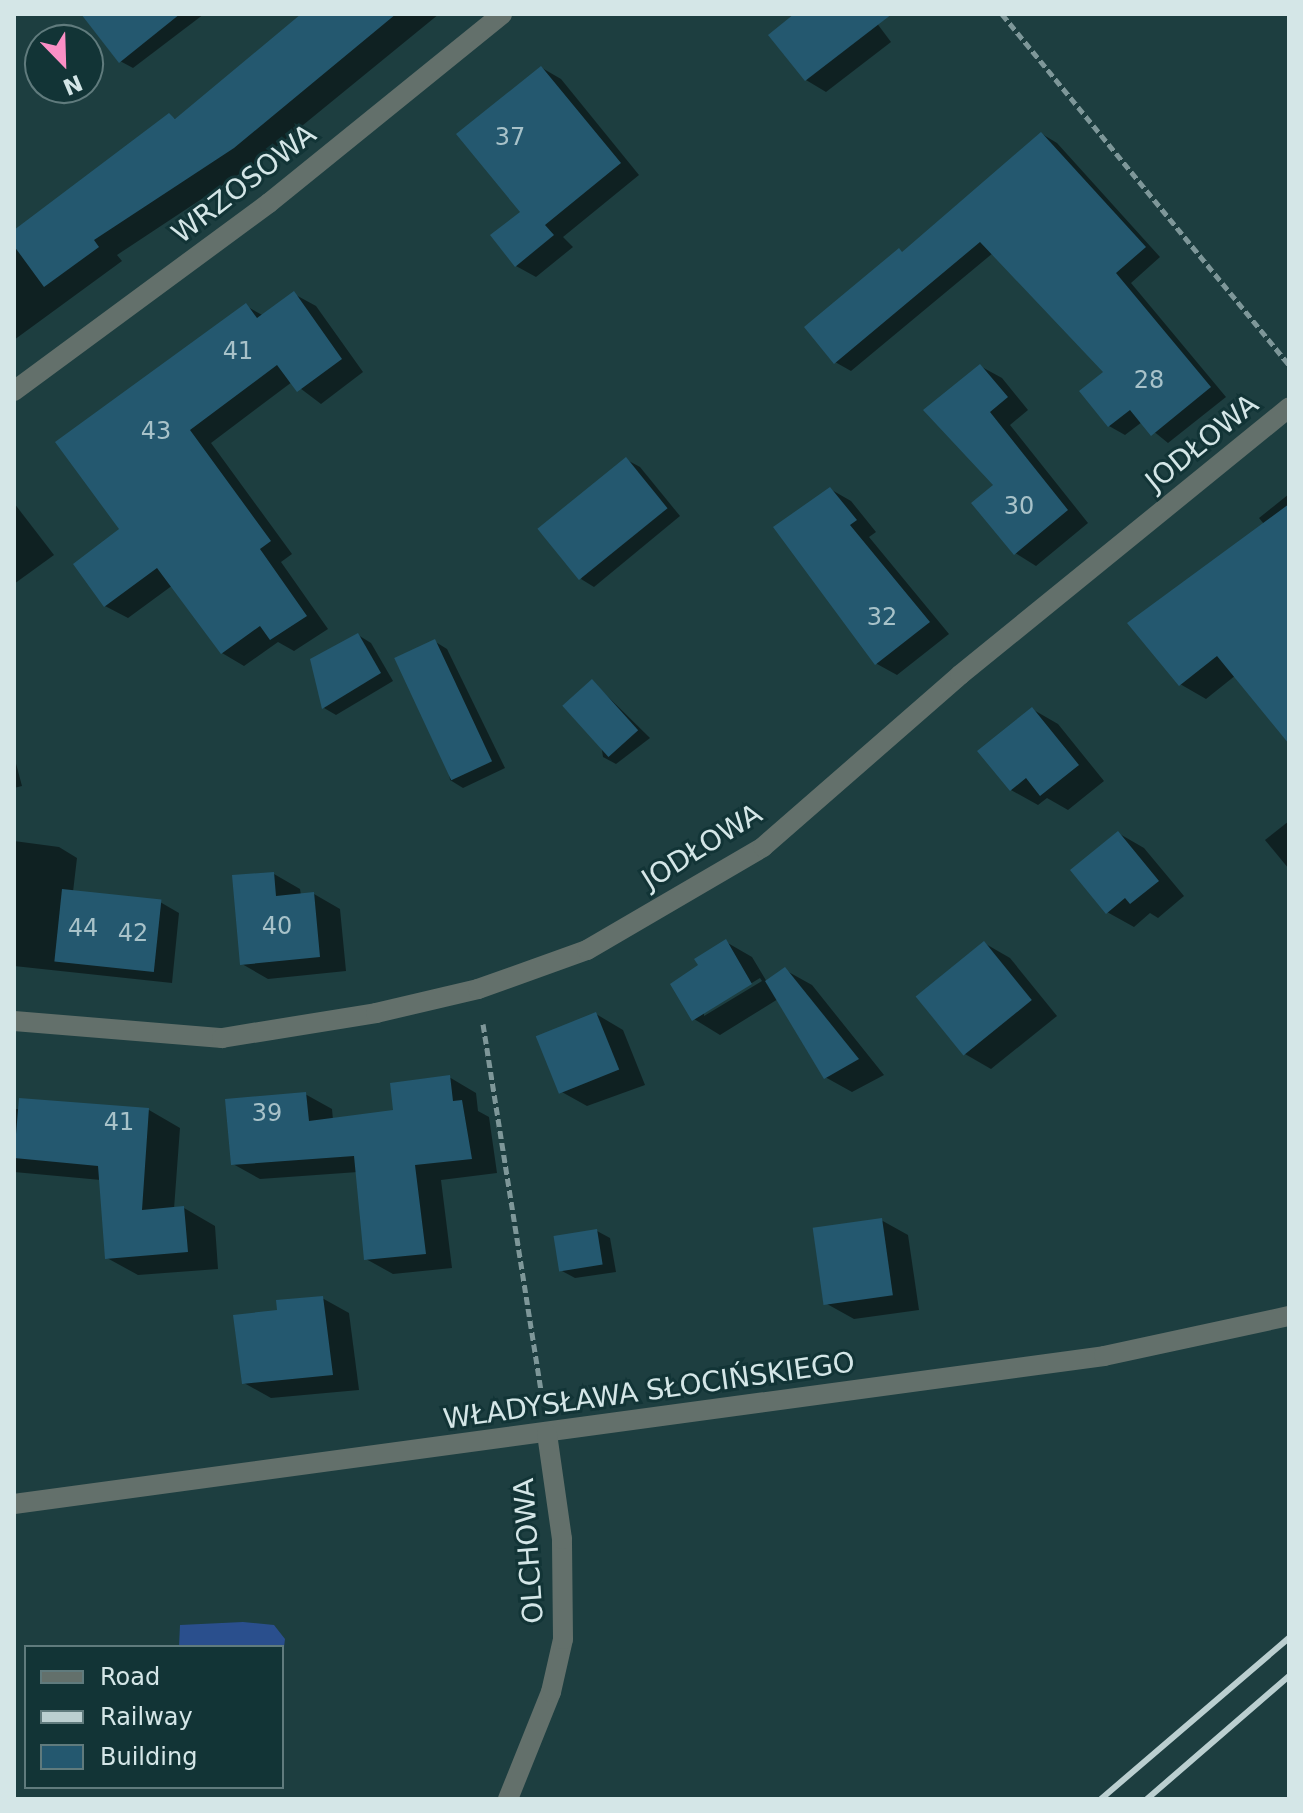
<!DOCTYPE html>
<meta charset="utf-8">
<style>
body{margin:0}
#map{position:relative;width:1303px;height:1813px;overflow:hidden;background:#1d3e40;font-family:"DejaVu Sans",sans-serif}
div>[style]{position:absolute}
.water>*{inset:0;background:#2a4f8d}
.shadow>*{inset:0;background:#0007}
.building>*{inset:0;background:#24586f;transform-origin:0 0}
.path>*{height:5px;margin-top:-2.5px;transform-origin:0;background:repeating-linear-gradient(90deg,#7e9799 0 8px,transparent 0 12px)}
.street>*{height:20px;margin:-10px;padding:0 10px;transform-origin:10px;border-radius:10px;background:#63706b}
.rail>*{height:6px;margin:-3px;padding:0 3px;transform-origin:3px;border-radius:3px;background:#bbcfd0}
span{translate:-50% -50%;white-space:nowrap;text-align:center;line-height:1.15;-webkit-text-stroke:6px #123436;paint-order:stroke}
.number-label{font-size:24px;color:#a8c2c9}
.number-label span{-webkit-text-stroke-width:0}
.street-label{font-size:28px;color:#d4e6e7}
.frame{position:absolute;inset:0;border:16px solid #d4e6e7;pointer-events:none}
.legend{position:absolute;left:24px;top:1645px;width:260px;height:144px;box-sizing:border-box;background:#123436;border:2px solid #607b7d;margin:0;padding:10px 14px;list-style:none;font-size:24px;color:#d4e6e7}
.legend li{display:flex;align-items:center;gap:16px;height:40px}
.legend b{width:40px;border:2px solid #607b7d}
.north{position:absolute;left:24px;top:24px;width:80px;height:80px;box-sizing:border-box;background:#123436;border:2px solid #607b7d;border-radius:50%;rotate:157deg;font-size:22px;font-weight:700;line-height:32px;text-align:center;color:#d4e6e7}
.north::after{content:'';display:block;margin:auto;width:28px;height:36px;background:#fb8fc5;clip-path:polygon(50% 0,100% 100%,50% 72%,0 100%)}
</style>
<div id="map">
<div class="water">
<div style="clip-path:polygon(243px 1622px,274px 1625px,285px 1639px,282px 1664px,282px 1647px,179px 1647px,180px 1625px)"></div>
</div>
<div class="shadow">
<div style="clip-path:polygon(112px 14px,204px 14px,133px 68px,120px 61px)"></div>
<div style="clip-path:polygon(305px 14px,439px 14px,259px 161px,117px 255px,122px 261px,14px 340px,14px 232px,169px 115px,177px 120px)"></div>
<div style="clip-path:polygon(796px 14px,870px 14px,891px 42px,826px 92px,806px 80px)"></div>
<div style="clip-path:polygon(542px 68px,561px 79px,639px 175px,563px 237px,573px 247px,536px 277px,516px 266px)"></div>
<div style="clip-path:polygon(1042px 134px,1057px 143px,1160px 257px,1131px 283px,1226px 397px,1168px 443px,1142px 422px,1125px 435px,1109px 426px,1106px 372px,993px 253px,851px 371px,835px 362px,904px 253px)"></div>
<div style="clip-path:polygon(294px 294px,316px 306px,363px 372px,321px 404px,292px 382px,211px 443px,292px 554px,281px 562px,328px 629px,294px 651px,278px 642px,244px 666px,222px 653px,173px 585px,128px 618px,105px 606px,122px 529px,246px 306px,264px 316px)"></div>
<div style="clip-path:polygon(980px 366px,1002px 378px,1028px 410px,1010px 425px,1088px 523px,1036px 566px,1015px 553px,996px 486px)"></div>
<div style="clip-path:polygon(627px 460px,640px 467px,680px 516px,594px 587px,581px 579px)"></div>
<div style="clip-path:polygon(830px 489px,851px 501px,876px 532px,869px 537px,949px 634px,897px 675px,877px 664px)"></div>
<div style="clip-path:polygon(1289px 494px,1289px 733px,1236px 675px,1206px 699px,1180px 684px,1264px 524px,1259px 518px)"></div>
<div style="clip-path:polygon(14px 503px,54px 555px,14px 584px)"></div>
<div style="clip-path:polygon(358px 635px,371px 643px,393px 681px,336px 715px,324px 708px)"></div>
<div style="clip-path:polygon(434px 641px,447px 649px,505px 768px,463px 788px,450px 780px)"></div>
<div style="clip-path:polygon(592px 681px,650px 738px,616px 764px,603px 757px)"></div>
<div style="clip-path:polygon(1032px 709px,1058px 724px,1104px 781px,1068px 810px,1047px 798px,1038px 805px,1011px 790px)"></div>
<div style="clip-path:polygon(14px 756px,22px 786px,14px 788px)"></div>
<div style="clip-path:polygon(1289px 821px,1289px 869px,1265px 840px)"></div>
<div style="clip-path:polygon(1118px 833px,1144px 848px,1184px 896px,1158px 918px,1150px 913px,1134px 927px,1107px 912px)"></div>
<div style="clip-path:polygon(14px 841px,59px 847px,77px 858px,73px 892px,160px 902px,179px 913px,172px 983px,14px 966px)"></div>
<div style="clip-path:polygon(274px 874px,300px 889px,301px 895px,314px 894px,340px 909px,346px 971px,268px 979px,242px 964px)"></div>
<div style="clip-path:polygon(evenodd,726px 942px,752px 957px,767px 982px,785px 970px,812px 985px,884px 1075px,852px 1092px,825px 1077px,778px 999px,720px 1035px,694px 1019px,700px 966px,726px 942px,760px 978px,762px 981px,704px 1016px,704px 1012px,760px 978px)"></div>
<div style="clip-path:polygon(984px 943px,1010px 958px,1057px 1016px,991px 1069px,965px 1054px)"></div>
<div style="clip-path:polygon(596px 1014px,623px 1030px,645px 1085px,587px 1106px,560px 1091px)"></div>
<div style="clip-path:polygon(449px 1077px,476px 1093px,478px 1111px,489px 1117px,497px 1173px,441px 1180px,452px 1268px,393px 1274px,366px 1259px,358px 1172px,260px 1179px,233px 1164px,305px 1094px,332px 1109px,333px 1120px,395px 1112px)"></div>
<div style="clip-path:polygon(14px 1109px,149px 1110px,180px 1128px,174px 1209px,184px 1208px,215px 1226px,218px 1269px,138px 1275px,107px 1258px,101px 1180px,14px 1172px)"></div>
<div style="clip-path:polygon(881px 1220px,908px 1235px,919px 1310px,854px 1319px,827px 1304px)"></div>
<div style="clip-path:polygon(597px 1231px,610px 1238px,616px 1272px,575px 1278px,562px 1271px)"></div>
<div style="clip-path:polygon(322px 1298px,349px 1313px,359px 1390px,271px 1398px,244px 1383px,280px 1312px)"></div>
</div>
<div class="building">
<div style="clip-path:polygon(81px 14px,180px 14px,119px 63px)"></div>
<div style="clip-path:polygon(301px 14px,396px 14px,234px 148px,94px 240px,99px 247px,44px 287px,14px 246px,14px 230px,169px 113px,175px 119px)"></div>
<div style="clip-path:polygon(794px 14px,892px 14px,805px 81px,768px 35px)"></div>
<div style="clip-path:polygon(541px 66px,621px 163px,545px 225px,554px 235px,515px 267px,490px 235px,520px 212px,456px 134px)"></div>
<div style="clip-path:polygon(1041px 132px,1146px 247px,1116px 273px,1211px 387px,1151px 436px,1130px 410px,1108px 427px,1079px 391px,1103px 372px,980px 242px,834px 364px,804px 327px,899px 248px,902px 252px)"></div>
<div style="clip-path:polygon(294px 291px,342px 359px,297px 392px,277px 365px,190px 430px,271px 541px,260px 549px,307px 616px,270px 640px,260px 626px,221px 654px,157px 568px,104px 607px,73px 564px,119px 529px,55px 442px,246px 303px,257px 318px)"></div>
<div style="clip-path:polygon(980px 364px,1008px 397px,990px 412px,1068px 510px,1014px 555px,971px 503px,993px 485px,923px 410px)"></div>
<div style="left:626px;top:457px;width:66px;height:114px;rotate:51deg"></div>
<div style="clip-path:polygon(830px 487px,857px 520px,850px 525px,930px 622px,875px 665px,773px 527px)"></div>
<div style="clip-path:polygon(1289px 504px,1289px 744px,1217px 656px,1179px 686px,1127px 623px)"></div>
<div style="clip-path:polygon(358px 633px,381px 673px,322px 709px,310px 659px)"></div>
<div style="left:435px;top:639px;width:135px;height:45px;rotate:65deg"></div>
<div style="left:592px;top:679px;width:69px;height:40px;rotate:48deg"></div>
<div style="clip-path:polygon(1032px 707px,1079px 765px,1040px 796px,1026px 778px,1010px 791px,977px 751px)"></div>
<div style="clip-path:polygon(1118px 831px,1159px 881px,1130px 904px,1125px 898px,1106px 914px,1070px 870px)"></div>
<div style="clip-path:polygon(274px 872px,276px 896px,314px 892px,320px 957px,240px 965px,232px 875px)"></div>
<div style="left:62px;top:889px;width:100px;height:73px;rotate:6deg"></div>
<div style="clip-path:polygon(726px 939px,752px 984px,692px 1021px,670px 984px,698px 965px,694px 959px)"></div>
<div style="left:984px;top:941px;width:76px;height:88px;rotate:51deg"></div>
<div style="clip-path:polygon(785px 967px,859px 1059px,824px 1079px,765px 981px)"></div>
<div style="left:596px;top:1012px;width:62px;height:65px;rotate:68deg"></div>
<div style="clip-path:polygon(450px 1075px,453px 1101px,462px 1100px,472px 1159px,415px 1165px,426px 1254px,364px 1260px,354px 1156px,231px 1165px,225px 1099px,306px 1092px,309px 1121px,393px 1110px,390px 1083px)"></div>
<div style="clip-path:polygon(19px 1098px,149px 1108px,142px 1210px,184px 1206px,188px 1252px,105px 1259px,98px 1166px,14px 1158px)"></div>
<div style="left:882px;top:1218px;width:78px;height:70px;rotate:82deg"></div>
<div style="left:597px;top:1229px;width:36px;height:44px;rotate:81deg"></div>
<div style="clip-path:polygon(323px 1296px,333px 1375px,242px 1384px,233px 1315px,277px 1310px,276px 1300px)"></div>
</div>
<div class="path">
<div style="left:1002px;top:14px;width:453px;rotate:50.7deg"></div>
<div style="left:483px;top:1024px;width:378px;rotate:81deg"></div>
</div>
<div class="street">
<div style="left:14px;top:391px;width:317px;rotate:-36.4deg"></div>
<div style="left:269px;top:203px;width:300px;rotate:-39deg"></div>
<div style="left:14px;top:1021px;width:209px;rotate:4.7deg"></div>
<div style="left:222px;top:1038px;width:156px;rotate:-9.2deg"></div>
<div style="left:376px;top:1013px;width:105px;rotate:-13.2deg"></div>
<div style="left:478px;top:989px;width:116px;rotate:-19.7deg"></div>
<div style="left:587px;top:950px;width:204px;rotate:-30.3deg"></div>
<div style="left:763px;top:847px;width:262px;rotate:-41.1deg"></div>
<div style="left:960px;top:675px;width:424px;rotate:-39.1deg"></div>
<div style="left:14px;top:1504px;width:1100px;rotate:-7.73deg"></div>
<div style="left:1104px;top:1356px;width:189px;rotate:-12.2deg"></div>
<div style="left:508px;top:1799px;width:115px;rotate:-68.1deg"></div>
<div style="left:551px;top:1692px;width:54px;rotate:-77.2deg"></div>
<div style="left:563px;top:1639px;width:100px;rotate:-90.6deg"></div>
<div style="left:562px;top:1539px;width:106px;rotate:-98.1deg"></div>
</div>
<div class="rail">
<div style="left:1101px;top:1799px;width:248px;rotate:-40.6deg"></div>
<div style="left:1147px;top:1799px;width:188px;rotate:-40.9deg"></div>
</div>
<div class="number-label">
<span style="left:510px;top:138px">37</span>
<span style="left:238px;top:352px">41</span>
<span style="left:1149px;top:381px">28</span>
<span style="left:156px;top:432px">43</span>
<span style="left:1019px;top:507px">30</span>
<span style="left:882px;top:618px">32</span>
<span style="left:277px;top:927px">40</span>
<span style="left:83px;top:929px">44</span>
<span style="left:133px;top:934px">42</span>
<span style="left:267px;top:1114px">39</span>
<span style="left:119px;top:1123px">41</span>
</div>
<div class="street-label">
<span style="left:244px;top:184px;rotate:-38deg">WRZOSOWA</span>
<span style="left:1202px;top:443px;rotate:-39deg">JODŁOWA</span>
<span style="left:702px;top:847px;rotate:-32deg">JODŁOWA</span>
<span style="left:649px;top:1391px;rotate:-8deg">WŁADYSŁAWA SŁOCIŃSKIEGO</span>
<span style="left:529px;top:1551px;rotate:-94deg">OLCHOWA</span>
</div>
<div class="frame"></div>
<ul class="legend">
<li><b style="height:10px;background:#63706b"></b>Road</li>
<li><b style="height:10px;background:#bbcfd0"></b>Railway</li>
<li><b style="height:22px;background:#24586f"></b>Building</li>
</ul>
<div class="north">N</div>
</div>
